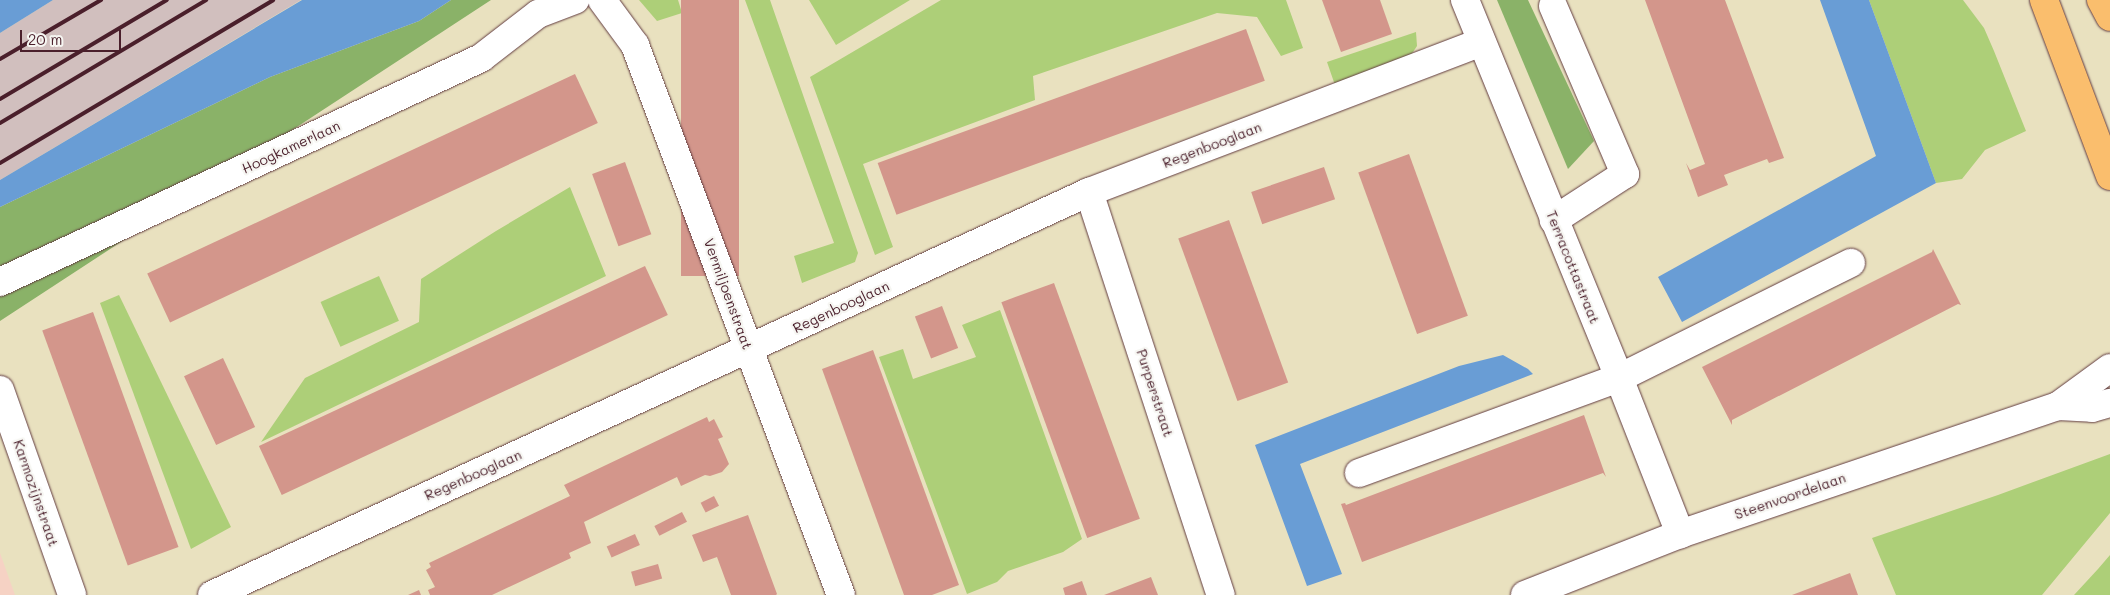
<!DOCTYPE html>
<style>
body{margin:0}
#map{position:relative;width:2110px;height:595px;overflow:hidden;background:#e9e1bf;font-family:Mali,sans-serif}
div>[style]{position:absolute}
.built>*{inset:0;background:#f6d2c4}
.industrial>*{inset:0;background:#d1bfbe}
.green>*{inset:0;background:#adcf78;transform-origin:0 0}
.forest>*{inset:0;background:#8ab268}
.water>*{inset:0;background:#699dd5}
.building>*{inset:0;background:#d3968b;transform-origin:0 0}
.roads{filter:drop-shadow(0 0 1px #623c41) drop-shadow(0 0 1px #623c41)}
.minor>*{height:28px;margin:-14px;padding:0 14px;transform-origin:14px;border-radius:14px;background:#fff}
.major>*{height:28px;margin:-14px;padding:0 14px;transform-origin:14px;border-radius:14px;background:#fabe6d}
.rail>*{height:4px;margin:-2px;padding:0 2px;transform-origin:2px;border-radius:2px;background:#4a1f2b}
span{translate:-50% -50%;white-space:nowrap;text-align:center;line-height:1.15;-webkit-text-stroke:4.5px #f6f6f2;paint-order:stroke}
.street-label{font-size:14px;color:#4a1f2b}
.scale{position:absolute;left:20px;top:30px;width:101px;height:22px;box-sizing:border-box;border:2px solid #4a1f2b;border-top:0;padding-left:6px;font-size:15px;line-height:18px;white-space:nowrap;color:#4a1f2b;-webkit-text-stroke:4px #f6f6f2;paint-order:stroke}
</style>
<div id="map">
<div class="built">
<div style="clip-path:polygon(0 553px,15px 595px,0 595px)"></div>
</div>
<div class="industrial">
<div style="clip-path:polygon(53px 0,301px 0,0 180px,0 33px)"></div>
</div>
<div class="green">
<div style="clip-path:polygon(639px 0,678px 0,682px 13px,657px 21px)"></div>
<div style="clip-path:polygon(745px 0,770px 0,858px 253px,855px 262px,802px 283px,794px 256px,834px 243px)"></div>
<div style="clip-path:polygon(809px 0,910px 0,836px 45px)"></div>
<div style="clip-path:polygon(941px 0,1286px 0,1303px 48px,1281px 56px,1257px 17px,1217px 13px,1033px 76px,1035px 100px,863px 164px,893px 247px,875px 255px,810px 77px)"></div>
<div style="clip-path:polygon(1869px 0,1963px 0,1984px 28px,1994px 51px,2026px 131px,1985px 150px,1962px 179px,1936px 183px)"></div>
<div style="clip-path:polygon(1416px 32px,1417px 46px,1409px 58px,1336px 88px,1327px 62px)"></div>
<div style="clip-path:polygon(570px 187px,606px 276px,261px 442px,305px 378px,419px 322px,421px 279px,496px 231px)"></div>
<div style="left:379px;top:276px;width:49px;height:64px;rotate:66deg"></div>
<div style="clip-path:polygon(119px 295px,231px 527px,191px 549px,100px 303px)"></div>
<div style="clip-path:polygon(1000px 310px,1082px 539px,1063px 552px,1008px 571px,997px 582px,967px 594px,879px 357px,903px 349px,913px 379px,976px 357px,962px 325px)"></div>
<div style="clip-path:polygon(2110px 454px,2110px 513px,2042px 595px,1896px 595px,1872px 538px,1998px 495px)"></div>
<div style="clip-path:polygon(2110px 555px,2110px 595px,2074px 595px,2098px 569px)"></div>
</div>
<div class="forest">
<div style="clip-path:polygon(451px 0,491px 0,0 321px,0 207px,270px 77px,419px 21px)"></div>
<div style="clip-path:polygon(1497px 0,1528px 0,1594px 141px,1568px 169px)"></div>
</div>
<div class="water">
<div style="clip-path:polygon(0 0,53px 0,0 33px)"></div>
<div style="clip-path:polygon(302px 0,451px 0,419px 21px,270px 77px,0 207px,0 180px)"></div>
<div style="clip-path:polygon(1820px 0,1869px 0,1936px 183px,1682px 322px,1658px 277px,1876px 156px)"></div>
<div style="clip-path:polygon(1503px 355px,1528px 369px,1533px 374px,1300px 464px,1342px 574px,1307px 586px,1255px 445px,1459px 366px)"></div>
</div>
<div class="building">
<div style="left:681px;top:0;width:58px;height:276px"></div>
<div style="clip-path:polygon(1322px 0,1380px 0,1392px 34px,1341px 52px)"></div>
<div style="clip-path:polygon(1645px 0,1725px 0,1784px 158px,1769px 163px,1767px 159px,1724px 175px,1728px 185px,1698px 197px,1686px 163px,1690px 170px,1705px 164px)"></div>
<div style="left:1246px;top:29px;width:55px;height:392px;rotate:70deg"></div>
<div style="left:575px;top:74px;width:54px;height:472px;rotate:65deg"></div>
<div style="left:1409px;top:154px;width:172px;height:54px;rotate:70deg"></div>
<div style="left:625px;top:162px;width:77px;height:35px;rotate:70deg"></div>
<div style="left:1324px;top:167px;width:34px;height:77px;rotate:71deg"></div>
<div style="left:1229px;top:220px;width:173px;height:54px;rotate:70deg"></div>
<div style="clip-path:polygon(1933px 249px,1961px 305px,1958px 304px,1732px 420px,1732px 425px,1702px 367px,1932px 252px)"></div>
<div style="left:645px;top:266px;width:54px;height:426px;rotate:65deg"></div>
<div style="left:1054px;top:283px;width:251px;height:56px;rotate:70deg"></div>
<div style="left:942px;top:306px;width:45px;height:29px;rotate:69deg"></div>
<div style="left:93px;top:312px;width:250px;height:54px;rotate:70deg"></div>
<div style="clip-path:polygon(873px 350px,959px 585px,932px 595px,904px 595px,822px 369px)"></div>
<div style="left:223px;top:358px;width:76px;height:43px;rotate:65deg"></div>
<div style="clip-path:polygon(1584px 415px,1606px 477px,1603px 473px,1362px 562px,1341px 504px,1345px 503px,1346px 505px)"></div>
<div style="clip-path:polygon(707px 417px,709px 422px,714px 419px,723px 437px,718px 439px,729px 464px,722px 472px,710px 476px,705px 475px,681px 486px,677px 477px,584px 522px,591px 543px,569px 553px,571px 558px,492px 595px,430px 595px,428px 590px,435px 587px,426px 570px,431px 567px,429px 563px,570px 496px,564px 485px)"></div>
<div style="left:714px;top:496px;width:11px;height:15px;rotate:63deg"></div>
<div style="left:682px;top:512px;width:11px;height:31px;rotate:63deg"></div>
<div style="clip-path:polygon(748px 515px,777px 594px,776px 595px,731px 595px,717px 557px,703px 562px,692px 535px)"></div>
<div style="left:635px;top:534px;width:12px;height:31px;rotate:66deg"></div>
<div style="left:658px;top:564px;width:15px;height:28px;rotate:74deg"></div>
<div style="clip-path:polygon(1850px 573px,1858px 595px,1792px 595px)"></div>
<div style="clip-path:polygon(1151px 577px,1158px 595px,1104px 595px)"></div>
<div style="clip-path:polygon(1082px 581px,1087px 595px,1065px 595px,1063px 588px)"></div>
<div style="clip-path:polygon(419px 590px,421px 595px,408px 595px)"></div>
</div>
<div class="roads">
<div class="minor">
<div style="left:602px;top:0;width:56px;rotate:53.7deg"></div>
<div style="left:635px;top:45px;width:587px;rotate:69.47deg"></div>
<div style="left:1465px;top:0;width:408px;rotate:67.8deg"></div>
<div style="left:1619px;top:378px;width:168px;rotate:68.6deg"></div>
<div style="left:1553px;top:6px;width:183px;rotate:66.8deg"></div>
<div style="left:1625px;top:174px;width:85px;rotate:147.1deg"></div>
<div style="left:1089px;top:192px;width:424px;rotate:71.9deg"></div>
<div style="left:0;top:282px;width:531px;rotate:-24.97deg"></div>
<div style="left:481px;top:58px;width:72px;rotate:-37.7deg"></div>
<div style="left:538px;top:14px;width:40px;rotate:-21deg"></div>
<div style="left:0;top:390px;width:217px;rotate:70.6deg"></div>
<div style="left:2058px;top:406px;width:34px;rotate:3deg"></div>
<div style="left:2092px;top:408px;width:19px;rotate:-16deg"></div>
<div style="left:1359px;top:473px;width:277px;rotate:-20.1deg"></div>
<div style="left:1619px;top:378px;width:259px;rotate:-26.4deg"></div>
<div style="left:212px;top:595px;width:965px;rotate:-24.68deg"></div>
<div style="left:1089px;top:192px;width:420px;rotate:-20.9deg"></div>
<div style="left:1525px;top:595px;width:167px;rotate:-21.5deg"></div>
<div style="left:1680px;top:534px;width:399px;rotate:-18.7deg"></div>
<div style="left:2058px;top:406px;width:64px;rotate:-36.2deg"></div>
</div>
<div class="major">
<div style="left:2044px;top:0;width:188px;rotate:69.4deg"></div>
<div style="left:2101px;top:0;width:19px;rotate:62deg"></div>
</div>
</div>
<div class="rail">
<div style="left:0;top:59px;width:117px;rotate:-30.3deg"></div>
<div style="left:0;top:99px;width:194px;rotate:-30.7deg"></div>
<div style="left:0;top:123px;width:240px;rotate:-30.8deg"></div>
<div style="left:0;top:163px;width:318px;rotate:-30.8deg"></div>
</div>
<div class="street-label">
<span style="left:1212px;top:145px;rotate:-21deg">Regenbooglaan</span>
<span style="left:291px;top:147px;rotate:-25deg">Hoogkamerlaan</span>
<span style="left:1573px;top:267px;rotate:68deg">Terracottastraat</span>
<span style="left:728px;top:294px;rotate:70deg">Vermiljoenstraat</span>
<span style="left:841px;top:307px;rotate:-25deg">Regenbooglaan</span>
<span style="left:1155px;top:393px;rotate:72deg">Purperstraat</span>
<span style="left:473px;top:475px;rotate:-24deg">Regenbooglaan</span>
<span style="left:36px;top:493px;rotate:71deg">Karmozijnstraat</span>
<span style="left:1790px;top:496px;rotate:-19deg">Steenvoordelaan</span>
</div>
<div class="scale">20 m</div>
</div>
